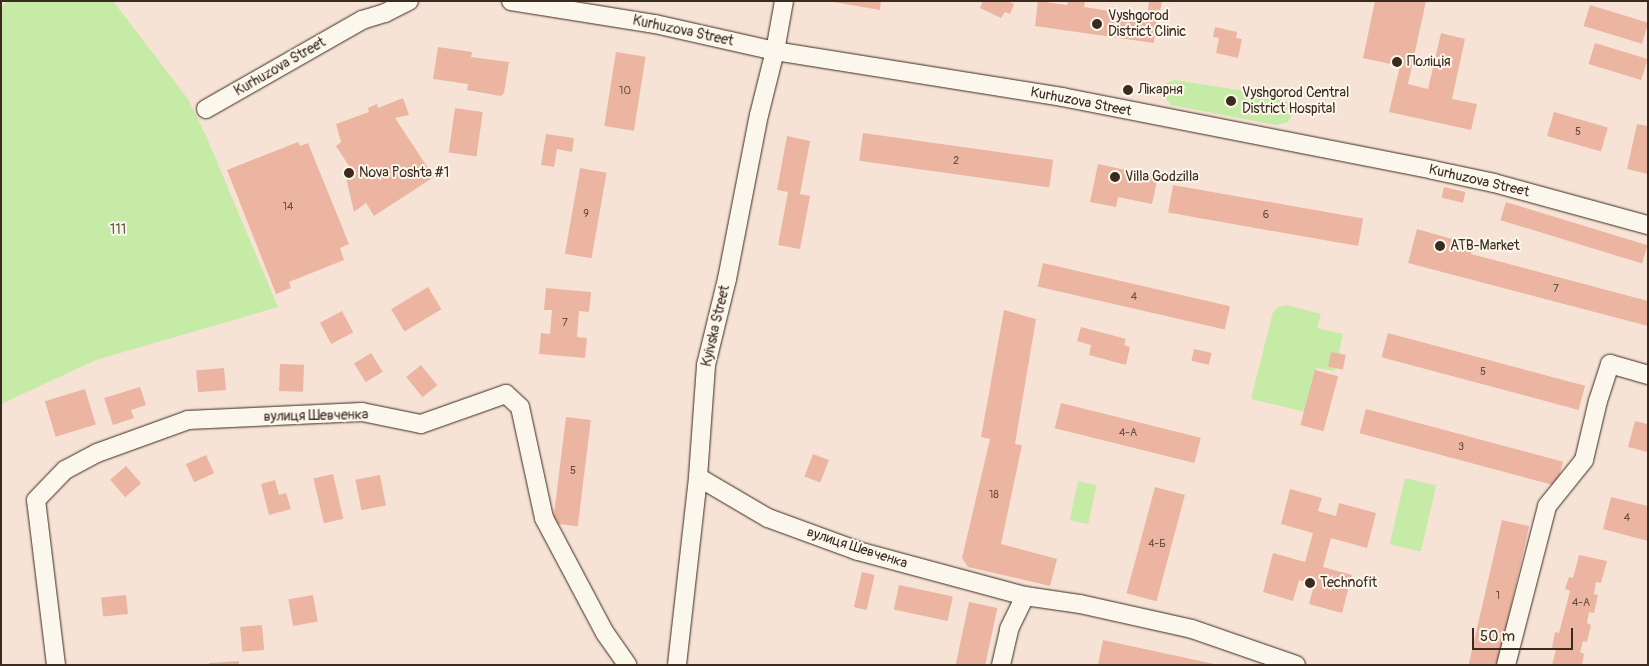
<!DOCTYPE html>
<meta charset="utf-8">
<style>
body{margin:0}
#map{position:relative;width:1649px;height:666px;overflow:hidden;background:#f6e3d6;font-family:Pangolin,sans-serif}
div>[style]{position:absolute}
.green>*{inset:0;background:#c5eba6;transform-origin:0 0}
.building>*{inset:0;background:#ecb5a2;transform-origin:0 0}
.roads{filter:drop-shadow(0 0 1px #3b2a1e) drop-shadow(0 0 1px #3b2a1e)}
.minor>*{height:18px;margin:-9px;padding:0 9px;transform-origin:9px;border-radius:9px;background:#fbf7ec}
.dots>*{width:14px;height:14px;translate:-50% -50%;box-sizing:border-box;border:2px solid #fbf7ec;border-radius:50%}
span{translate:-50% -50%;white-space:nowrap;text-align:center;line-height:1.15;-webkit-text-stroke:4px #fbf7ec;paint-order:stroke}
.number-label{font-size:11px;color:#674d3f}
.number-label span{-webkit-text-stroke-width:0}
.poi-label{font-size:14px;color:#3b2a1e}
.left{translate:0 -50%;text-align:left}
.street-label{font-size:14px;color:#3b2a1e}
.park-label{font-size:14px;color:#5e5a40}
.frame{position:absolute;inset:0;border:2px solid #3b2a1e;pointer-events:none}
.scale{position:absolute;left:1472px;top:628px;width:101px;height:22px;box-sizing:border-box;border:2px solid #3b2a1e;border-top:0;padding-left:6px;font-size:15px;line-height:18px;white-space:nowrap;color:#3b2a1e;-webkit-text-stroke:4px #fbf7ec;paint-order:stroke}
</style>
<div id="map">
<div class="green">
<div style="clip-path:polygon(7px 1px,113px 1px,188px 99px,207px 138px,278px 307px,96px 360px,1px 404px,1px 7px)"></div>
<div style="clip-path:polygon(1175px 80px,1264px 94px,1288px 102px,1293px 108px,1292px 115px,1288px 122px,1276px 125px,1171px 105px,1164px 97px,1164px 89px,1166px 83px)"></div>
<div style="clip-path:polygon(1286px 305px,1321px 314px,1317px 328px,1343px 334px,1335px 371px,1316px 368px,1306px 412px,1251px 399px,1273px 312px,1278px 307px)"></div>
<div style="left:1405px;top:478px;width:32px;height:68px;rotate:13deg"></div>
<div style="left:1078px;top:481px;width:19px;height:40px;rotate:12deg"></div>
</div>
<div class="building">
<div style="clip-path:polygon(828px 1px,881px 1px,880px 10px)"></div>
<div style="clip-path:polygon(983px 1px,1008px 1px,1014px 4px,1010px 14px,1005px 12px,1001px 18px,980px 8px)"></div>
<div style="clip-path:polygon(1038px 1px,1067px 5px,1068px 1px,1085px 1px,1084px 7px,1157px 18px,1154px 43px,1035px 26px)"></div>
<div style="clip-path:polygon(1149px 1px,1162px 1px,1160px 12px,1148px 10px)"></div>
<div style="clip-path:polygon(1375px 1px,1426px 1px,1408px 84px,1428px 89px,1441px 33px,1465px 39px,1452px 99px,1477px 104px,1471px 130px,1389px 112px,1400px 66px,1363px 58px)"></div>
<div style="left:1590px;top:5px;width:61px;height:22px;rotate:17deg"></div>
<div style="clip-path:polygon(1215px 27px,1237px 32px,1236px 38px,1242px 39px,1238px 58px,1216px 53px,1219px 38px,1213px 37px)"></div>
<div style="left:1595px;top:43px;width:55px;height:22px;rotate:17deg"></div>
<div style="clip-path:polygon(438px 47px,472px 52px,471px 57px,509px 62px,504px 93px,501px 96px,467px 90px,468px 84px,433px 79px)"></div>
<div style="left:616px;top:52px;width:30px;height:75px;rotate:9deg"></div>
<div style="clip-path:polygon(403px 98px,409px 115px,395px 118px,434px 177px,374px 216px,366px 203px,354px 212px,344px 169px,349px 166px,336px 146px,341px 142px,336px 124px,369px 112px,368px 108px,377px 104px,378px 108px)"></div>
<div style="left:455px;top:108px;width:28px;height:45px;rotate:8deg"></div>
<div style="left:1554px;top:112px;width:56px;height:25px;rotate:16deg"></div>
<div style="clip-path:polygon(1637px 124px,1648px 126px,1648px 174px,1627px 169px)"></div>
<div style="left:863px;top:133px;width:192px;height:28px;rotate:8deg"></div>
<div style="clip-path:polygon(546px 134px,574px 138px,572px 152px,557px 149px,554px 167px,541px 165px)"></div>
<div style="clip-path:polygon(787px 136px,810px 141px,800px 194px,810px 196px,800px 249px,778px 245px,788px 192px,777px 190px)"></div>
<div style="clip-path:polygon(298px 142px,300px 146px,308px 143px,349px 244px,340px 248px,344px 260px,289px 282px,291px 288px,276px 294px,227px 170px)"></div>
<div style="clip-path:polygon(1098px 164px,1158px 177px,1152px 204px,1118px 197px,1116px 207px,1090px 202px)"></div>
<div style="left:580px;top:168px;width:27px;height:87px;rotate:10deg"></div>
<div style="left:1173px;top:185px;width:193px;height:28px;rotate:10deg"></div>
<div style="left:1444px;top:187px;width:22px;height:11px;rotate:13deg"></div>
<div style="left:1506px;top:202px;width:148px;height:19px;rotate:17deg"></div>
<div style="clip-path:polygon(1417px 229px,1473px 245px,1471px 254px,1648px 301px,1648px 326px,1408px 263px)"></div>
<div style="left:1043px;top:263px;width:192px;height:24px;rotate:13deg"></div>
<div style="left:428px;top:287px;width:26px;height:43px;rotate:59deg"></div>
<div style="clip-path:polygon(546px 288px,591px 292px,589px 312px,579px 311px,577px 337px,587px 338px,585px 358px,539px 354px,541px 333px,550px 334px,552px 310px,544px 310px)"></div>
<div style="clip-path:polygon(1004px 310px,1036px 319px,1015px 444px,1022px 445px,1001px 544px,1057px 559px,1050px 586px,968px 567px,962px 558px,990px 439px,981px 437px)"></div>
<div style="left:342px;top:311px;width:24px;height:25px;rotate:62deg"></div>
<div style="clip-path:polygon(1081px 327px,1126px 339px,1124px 345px,1130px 347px,1126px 365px,1089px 355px,1091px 345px,1077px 341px)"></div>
<div style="left:1388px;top:333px;width:204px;height:25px;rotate:15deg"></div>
<div style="left:1194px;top:349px;width:18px;height:12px;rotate:13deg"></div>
<div style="left:1331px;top:352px;width:15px;height:15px;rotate:11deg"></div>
<div style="left:371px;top:353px;width:22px;height:20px;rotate:58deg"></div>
<div style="left:280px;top:364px;width:24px;height:27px;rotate:2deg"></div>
<div style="left:421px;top:365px;width:26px;height:19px;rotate:51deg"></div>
<div style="left:224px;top:368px;width:22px;height:28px;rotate:85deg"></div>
<div style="left:1315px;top:370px;width:24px;height:57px;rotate:15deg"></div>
<div style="clip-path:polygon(140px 387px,146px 405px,131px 410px,134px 418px,113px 425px,104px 398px)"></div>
<div style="left:85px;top:389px;width:37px;height:42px;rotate:73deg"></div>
<div style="left:1061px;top:403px;width:144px;height:26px;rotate:14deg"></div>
<div style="left:1366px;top:409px;width:204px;height:25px;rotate:15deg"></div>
<div style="left:566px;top:417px;width:25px;height:107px;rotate:7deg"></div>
<div style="clip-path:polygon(1635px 421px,1648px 424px,1648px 452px,1628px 447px)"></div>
<div style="left:813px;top:454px;width:17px;height:24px;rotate:21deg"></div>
<div style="left:206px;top:455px;width:20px;height:22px;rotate:66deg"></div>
<div style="left:126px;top:466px;width:23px;height:21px;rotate:49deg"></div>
<div style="left:333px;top:474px;width:46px;height:20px;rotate:77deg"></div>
<div style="left:380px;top:475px;width:31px;height:25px;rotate:79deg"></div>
<div style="clip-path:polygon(275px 480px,279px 495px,286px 493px,291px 509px,269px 515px,261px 484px)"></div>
<div style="left:1155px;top:487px;width:31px;height:110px;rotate:15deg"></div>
<div style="clip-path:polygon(1290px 489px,1322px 498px,1318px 511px,1336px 516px,1339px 503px,1376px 513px,1367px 548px,1331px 538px,1323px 567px,1352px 575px,1342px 613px,1309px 604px,1314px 585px,1299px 580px,1293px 601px,1263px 592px,1273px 553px,1305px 562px,1313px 533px,1281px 524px)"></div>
<div style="clip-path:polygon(1611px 497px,1648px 506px,1648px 541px,1603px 529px)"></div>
<div style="left:1502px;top:520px;width:28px;height:149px;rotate:13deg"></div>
<div style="clip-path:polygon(1579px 555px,1607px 561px,1601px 583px,1596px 582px,1594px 594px,1598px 595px,1594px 613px,1589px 612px,1587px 623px,1591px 625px,1587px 642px,1583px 641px,1580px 652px,1584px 654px,1582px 665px,1552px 665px,1556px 649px,1552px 648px,1555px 632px,1559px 633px,1570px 591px,1565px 589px,1569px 577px,1573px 578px)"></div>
<div style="left:862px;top:572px;width:13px;height:36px;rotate:13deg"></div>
<div style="left:899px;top:585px;width:55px;height:25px;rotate:12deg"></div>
<div style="left:126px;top:595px;width:19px;height:25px;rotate:84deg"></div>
<div style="left:313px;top:595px;width:27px;height:25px;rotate:80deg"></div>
<div style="left:969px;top:602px;width:29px;height:65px;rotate:12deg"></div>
<div style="left:262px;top:625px;width:25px;height:22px;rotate:85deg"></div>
<div style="clip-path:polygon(1103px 640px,1214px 664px,1214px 665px,1098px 665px)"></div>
<div style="clip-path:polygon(239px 661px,239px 665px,209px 665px,209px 663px)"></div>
</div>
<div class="roads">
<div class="minor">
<div style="left:511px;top:1px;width:146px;rotate:9.1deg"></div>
<div style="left:655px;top:24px;width:123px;rotate:12.7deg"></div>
<div style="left:775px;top:51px;width:291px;rotate:9.1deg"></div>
<div style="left:1062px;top:97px;width:378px;rotate:11.1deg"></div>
<div style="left:1433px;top:170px;width:62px;rotate:12deg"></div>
<div style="left:1494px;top:183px;width:160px;rotate:15.3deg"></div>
<div style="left:206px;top:109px;width:180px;rotate:-29.7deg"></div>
<div style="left:362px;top:20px;width:24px;rotate:-17deg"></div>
<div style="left:385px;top:13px;width:27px;rotate:-27deg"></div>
<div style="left:698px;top:477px;width:81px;rotate:30.4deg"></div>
<div style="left:768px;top:518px;width:96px;rotate:20.1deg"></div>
<div style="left:858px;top:551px;width:173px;rotate:15.1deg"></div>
<div style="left:56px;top:665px;width:166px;rotate:-96.9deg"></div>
<div style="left:36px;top:500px;width:42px;rotate:-46deg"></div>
<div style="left:65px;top:470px;width:36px;rotate:-28deg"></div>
<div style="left:97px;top:453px;width:97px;rotate:-19.9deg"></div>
<div style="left:188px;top:420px;width:174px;rotate:-2.6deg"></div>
<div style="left:362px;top:412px;width:60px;rotate:11.5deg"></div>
<div style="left:421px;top:424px;width:90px;rotate:-19.4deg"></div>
<div style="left:506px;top:394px;width:19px;rotate:43deg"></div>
<div style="left:520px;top:407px;width:114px;rotate:77.8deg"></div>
<div style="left:544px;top:518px;width:130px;rotate:62.1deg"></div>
<div style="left:605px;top:633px;width:39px;rotate:55deg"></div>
<div style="left:677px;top:665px;width:189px;rotate:-83.6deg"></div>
<div style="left:698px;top:477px;width:112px;rotate:-85.9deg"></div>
<div style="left:706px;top:365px;width:89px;rotate:-76.3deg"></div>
<div style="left:727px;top:279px;width:167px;rotate:-79deg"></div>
<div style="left:759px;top:115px;width:66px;rotate:-76deg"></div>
<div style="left:775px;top:51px;width:51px;rotate:-79.8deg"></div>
<div style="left:1001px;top:665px;width:37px;rotate:-77deg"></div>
<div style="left:1009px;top:629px;width:37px;rotate:-64deg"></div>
<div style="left:1025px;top:596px;width:56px;rotate:8.3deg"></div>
<div style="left:1080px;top:604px;width:115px;rotate:12.6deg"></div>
<div style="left:1192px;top:629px;width:110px;rotate:19.1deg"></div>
<div style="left:1506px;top:665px;width:164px;rotate:-75.5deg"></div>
<div style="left:1547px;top:506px;width:59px;rotate:-51.2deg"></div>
<div style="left:1584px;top:460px;width:61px;rotate:-76.7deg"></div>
<div style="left:1598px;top:401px;width:39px;rotate:-72deg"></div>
<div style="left:1610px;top:364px;width:40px;rotate:16deg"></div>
</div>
</div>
<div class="dots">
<div style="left:1097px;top:24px;background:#3b2a1e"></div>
<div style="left:1397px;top:62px;background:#3b2a1e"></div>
<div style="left:1128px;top:90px;background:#3b2a1e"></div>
<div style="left:1231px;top:101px;background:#3b2a1e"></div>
<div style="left:349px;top:173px;background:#3b2a1e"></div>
<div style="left:1115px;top:177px;background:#3b2a1e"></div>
<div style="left:1440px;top:246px;background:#3b2a1e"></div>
<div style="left:1310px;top:583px;background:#3b2a1e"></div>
</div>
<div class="number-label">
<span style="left:625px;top:91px">10</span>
<span style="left:1578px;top:132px">5</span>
<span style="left:956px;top:161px">2</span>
<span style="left:288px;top:207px">14</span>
<span style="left:586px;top:214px">9</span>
<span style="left:1266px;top:215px">6</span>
<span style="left:1556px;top:289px">7</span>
<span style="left:1134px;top:297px">4</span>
<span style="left:565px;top:323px">7</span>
<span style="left:1483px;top:372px">5</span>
<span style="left:1128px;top:433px">4-А</span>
<span style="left:1461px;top:447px">3</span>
<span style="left:573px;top:471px">5</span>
<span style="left:994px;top:495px">18</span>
<span style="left:1627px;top:518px">4</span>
<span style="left:1157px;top:544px">4-Б</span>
<span style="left:1498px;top:596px">1</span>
<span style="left:1581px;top:603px">4-А</span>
</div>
<div class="poi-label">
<span class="left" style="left:1108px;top:24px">Vyshgorod<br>District Clinic</span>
<span class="left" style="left:1407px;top:62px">Поліція</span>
<span class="left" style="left:1138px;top:90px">Лікарня</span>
<span class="left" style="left:1242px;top:101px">Vyshgorod Central<br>District Hospital</span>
<span class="left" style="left:359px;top:173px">Nova Poshta #1</span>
<span class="left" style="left:1125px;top:177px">Villa Godzilla</span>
<span class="left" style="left:1450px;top:246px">ATB-Market</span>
<span class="left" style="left:1320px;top:583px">Technofit</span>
</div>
<div class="street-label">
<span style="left:683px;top:31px;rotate:12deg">Kurhuzova Street</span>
<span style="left:280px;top:67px;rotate:-30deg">Kurhuzova Street</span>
<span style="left:1081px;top:102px;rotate:11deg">Kurhuzova Street</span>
<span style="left:1479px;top:181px;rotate:13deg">Kurhuzova Street</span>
<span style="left:716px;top:326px;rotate:-77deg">Kyivska Street</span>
<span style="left:316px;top:416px;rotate:-1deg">вулиця Шевченка</span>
<span style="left:857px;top:548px;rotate:18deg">вулиця Шевченка</span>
</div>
<div class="park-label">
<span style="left:118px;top:230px">111</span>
</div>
<div class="frame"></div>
<div class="scale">50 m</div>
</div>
